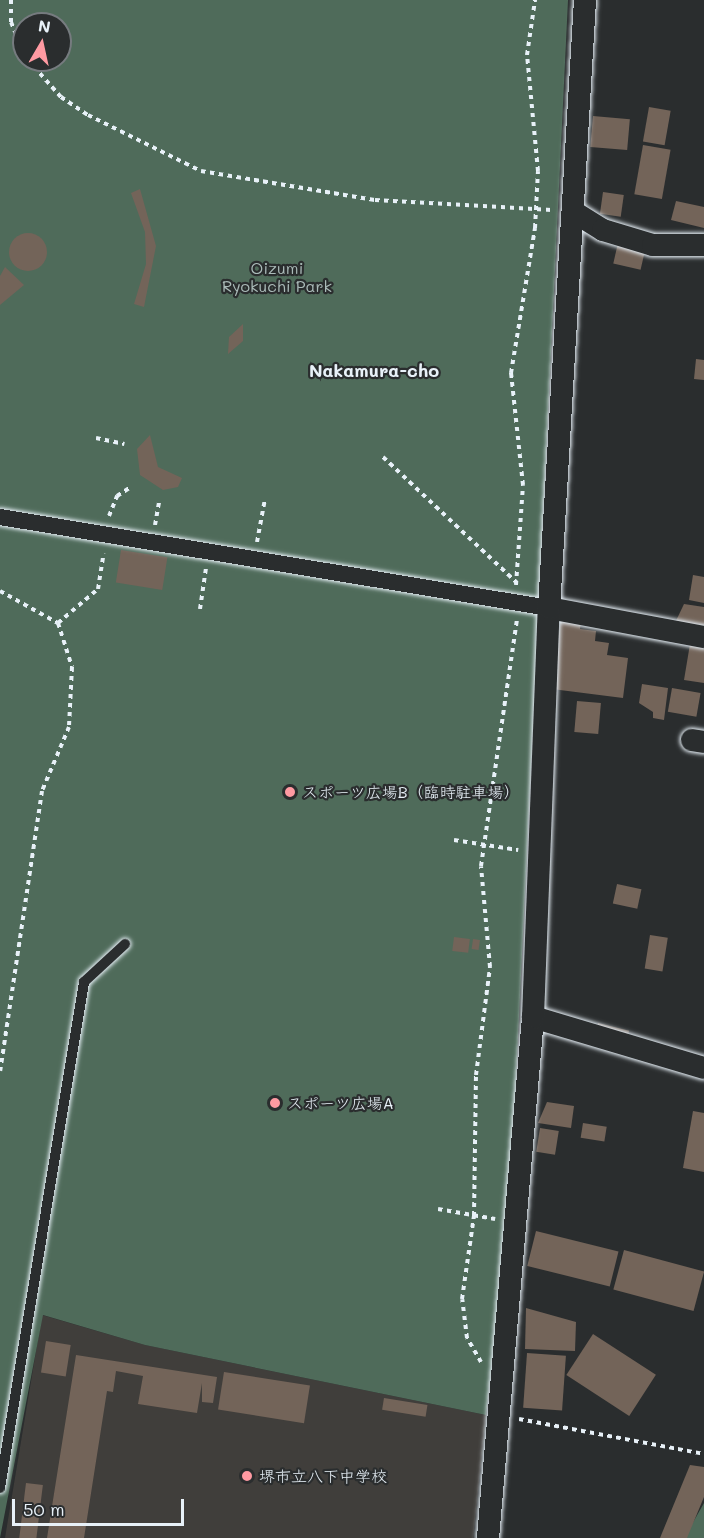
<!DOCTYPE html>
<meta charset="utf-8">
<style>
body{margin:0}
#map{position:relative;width:704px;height:1538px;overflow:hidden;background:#2a2d2e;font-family:Mali,"Klee One",sans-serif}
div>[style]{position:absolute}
.built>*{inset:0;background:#403e3b}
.green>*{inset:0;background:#4f6b5a}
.building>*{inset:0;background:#736459;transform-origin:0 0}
.round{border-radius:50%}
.path>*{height:4px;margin-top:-2px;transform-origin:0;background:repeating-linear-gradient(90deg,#e8f1f8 0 4.5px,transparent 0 9px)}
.roads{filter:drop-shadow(0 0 2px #e8f1f8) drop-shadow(0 0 2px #e8f1f8)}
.service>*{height:10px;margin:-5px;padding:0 5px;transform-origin:5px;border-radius:5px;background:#2a2d2e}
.pedestrian>*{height:16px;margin:-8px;padding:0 8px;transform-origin:8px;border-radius:8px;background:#2a2d2e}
.minor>*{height:22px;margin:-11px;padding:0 11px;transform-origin:11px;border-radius:11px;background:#2a2d2e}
.dots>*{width:16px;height:16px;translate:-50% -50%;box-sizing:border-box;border:3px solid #2a2d2e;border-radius:50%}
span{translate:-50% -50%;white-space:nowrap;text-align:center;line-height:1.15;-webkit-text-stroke:4.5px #2a2d2e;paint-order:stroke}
.park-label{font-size:16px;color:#abbbb9}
.poi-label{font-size:16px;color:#e8f1f8}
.left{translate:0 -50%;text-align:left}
.neighbourhood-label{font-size:18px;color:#e8f1f8;font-weight:700}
.north{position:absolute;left:12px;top:12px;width:60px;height:60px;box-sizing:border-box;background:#2a2d2e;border:2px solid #767b7f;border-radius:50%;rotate:9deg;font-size:16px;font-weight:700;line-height:24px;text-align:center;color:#e8f1f8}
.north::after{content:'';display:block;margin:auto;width:21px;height:27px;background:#ff9aa2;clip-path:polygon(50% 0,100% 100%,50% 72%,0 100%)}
.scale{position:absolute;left:12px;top:1499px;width:172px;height:27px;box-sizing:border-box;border:3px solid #e8f1f8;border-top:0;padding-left:8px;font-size:18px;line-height:21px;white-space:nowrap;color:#e8f1f8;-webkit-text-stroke:4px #2a2d2e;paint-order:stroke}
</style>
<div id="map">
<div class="built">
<div style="clip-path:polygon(42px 1315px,145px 1345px,486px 1415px,473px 1538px,5px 1538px)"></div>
</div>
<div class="green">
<div style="clip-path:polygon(evenodd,0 0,568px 0,509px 1224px,486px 1415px,145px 1345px,43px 1315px,0 1538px,0 0,24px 24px,60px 24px,60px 60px,24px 60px,24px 24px)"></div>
<div style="clip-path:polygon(704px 1503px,704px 1538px,687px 1538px,687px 1533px)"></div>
</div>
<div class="building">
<div style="left:649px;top:107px;width:22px;height:35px;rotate:10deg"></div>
<div style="left:593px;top:116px;width:37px;height:31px;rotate:5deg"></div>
<div style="left:643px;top:145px;width:28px;height:50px;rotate:10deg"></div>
<div style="clip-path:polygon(140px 189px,156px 246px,144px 307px,134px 304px,146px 264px,145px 232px,131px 193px)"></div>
<div style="left:603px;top:192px;width:21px;height:22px;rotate:8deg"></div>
<div style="clip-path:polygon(676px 201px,704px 207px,704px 228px,671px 220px)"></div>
<div class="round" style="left:9px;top:233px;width:38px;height:38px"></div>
<div style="left:618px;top:243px;width:28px;height:21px;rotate:13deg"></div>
<div style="clip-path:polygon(5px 267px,24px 285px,0 305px,0 276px)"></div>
<div style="clip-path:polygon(243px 324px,243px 341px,228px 354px,229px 337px)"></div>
<div style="clip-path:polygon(696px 359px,704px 360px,704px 380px,694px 379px)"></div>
<div style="clip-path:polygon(150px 435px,158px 467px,182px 478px,178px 487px,163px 490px,140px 475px,137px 449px)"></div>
<div style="left:121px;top:550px;width:47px;height:33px;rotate:9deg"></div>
<div style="clip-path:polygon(693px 575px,704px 577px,704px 603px,689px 600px)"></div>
<div style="clip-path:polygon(684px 604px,704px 607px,704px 630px,674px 625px)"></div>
<div style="clip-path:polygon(561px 618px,581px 621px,580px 629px,596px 631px,595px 641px,609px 643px,607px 655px,628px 658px,623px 698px,552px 689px)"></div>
<div style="clip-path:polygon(690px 644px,704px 646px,704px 683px,684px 680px)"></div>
<div style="clip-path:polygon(642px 684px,668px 688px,664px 720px,653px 718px,653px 712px,639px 703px)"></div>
<div style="left:672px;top:688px;width:29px;height:24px;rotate:10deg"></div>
<div style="left:577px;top:701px;width:24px;height:31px;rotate:5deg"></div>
<div style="left:617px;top:884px;width:25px;height:20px;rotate:12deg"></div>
<div style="left:650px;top:935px;width:18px;height:34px;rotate:9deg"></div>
<div style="left:454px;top:937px;width:16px;height:14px;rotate:7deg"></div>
<div style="left:473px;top:939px;width:7px;height:10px;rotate:8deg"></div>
<div style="left:598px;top:1023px;width:32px;height:9px;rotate:14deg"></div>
<div style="clip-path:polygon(547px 1102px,574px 1106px,571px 1128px,538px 1123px)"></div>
<div style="clip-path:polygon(693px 1111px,704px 1113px,704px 1172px,683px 1168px)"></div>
<div style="left:583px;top:1123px;width:24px;height:15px;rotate:9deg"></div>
<div style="left:540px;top:1128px;width:19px;height:24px;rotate:9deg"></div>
<div style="left:536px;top:1231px;width:85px;height:36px;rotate:14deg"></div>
<div style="left:624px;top:1250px;width:83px;height:41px;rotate:15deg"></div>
<div style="clip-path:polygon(526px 1308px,576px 1322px,575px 1351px,525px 1349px)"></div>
<div style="left:593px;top:1334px;width:75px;height:49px;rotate:33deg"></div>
<div style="left:46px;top:1341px;width:25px;height:32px;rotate:9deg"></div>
<div style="left:527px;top:1353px;width:39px;height:55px;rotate:4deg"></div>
<div style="clip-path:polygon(76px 1355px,217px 1377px,213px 1403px,202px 1402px,202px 1383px,197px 1413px,138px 1404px,143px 1376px,116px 1371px,113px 1392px,107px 1391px,84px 1538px,47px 1538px)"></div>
<div style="left:224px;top:1372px;width:87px;height:38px;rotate:9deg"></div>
<div style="left:384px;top:1398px;width:44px;height:12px;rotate:9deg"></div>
<div style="clip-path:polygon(690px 1465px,704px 1467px,704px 1497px,687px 1538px,660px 1538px)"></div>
<div style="left:26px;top:1483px;width:17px;height:56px;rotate:7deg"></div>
</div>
<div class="path">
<div style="left:11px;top:0;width:22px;rotate:90deg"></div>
<div style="left:11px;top:22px;width:35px;rotate:68deg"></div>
<div style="left:28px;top:60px;width:50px;rotate:48.3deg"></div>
<div style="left:61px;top:97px;width:32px;rotate:34deg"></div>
<div style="left:88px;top:115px;width:126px;rotate:26.4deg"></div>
<div style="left:201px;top:171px;width:176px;rotate:9.5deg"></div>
<div style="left:375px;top:200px;width:177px;rotate:3.2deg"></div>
<div style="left:96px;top:438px;width:29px;rotate:12deg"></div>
<div style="left:383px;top:457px;width:183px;rotate:43.2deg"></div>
<div style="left:109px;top:516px;width:22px;rotate:-68deg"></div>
<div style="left:117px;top:496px;width:17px;rotate:-33deg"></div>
<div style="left:155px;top:525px;width:23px;rotate:-80deg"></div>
<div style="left:257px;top:542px;width:44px;rotate:-79.5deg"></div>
<div style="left:516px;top:585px;width:100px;rotate:-86deg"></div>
<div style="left:523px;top:485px;width:113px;rotate:-96.1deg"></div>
<div style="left:511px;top:373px;width:147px;rotate:-80.6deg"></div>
<div style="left:535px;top:228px;width:57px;rotate:-87deg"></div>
<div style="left:538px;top:171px;width:117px;rotate:-95.4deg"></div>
<div style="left:527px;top:55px;width:56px;rotate:-81.7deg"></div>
<div style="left:0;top:591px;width:66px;rotate:28.9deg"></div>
<div style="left:58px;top:623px;width:46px;rotate:72.3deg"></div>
<div style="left:72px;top:667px;width:60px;rotate:92.9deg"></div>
<div style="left:69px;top:727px;width:69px;rotate:112.9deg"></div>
<div style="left:42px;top:791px;width:283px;rotate:98.5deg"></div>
<div style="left:200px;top:609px;width:41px;rotate:-81.7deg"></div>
<div style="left:58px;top:623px;width:52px;rotate:-40.4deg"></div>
<div style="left:98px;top:589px;width:36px;rotate:-81deg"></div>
<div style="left:454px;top:840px;width:65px;rotate:8.9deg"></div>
<div style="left:438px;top:1209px;width:58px;rotate:10deg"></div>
<div style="left:481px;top:1362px;width:28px;rotate:-120deg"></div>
<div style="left:467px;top:1338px;width:39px;rotate:-97deg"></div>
<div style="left:462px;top:1299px;width:84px;rotate:-81.8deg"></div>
<div style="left:474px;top:1216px;width:141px;rotate:-89.2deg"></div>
<div style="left:476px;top:1075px;width:109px;rotate:-82.6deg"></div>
<div style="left:490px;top:967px;width:101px;rotate:-95.1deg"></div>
<div style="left:481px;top:866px;width:249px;rotate:-81.7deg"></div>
<div style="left:519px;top:1419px;width:188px;rotate:10.7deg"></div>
</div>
<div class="roads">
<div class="service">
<div style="left:0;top:1488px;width:513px;rotate:-80.57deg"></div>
<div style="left:84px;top:982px;width:56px;rotate:-42.8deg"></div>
</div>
<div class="pedestrian">
<div style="left:0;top:517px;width:556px;rotate:9.41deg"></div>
</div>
<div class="minor">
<div style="left:574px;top:212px;width:34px;rotate:32deg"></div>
<div style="left:603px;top:230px;width:52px;rotate:16.7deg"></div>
<div style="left:653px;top:245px;width:51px"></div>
<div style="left:549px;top:608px;width:158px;rotate:10.6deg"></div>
<div style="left:692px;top:740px;width:12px;rotate:9deg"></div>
<div style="left:533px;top:1017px;width:178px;rotate:16.6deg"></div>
<div style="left:488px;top:1538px;width:523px;rotate:-85.06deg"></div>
<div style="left:533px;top:1017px;width:409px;rotate:-87.8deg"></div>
<div style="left:549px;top:608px;width:609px;rotate:-86.61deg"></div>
</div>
</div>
<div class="dots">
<div style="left:290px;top:792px;background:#ff9aa2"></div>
<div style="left:275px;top:1103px;background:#ff9aa2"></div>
<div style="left:247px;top:1476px;background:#ff9aa2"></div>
</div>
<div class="park-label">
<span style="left:277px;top:277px">Oizumi<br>Ryokuchi Park</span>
</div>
<div class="poi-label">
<span class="left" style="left:302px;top:792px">スポーツ広場B（臨時駐車場）</span>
<span class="left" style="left:287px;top:1103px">スポーツ広場A</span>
<span class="left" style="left:259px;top:1476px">堺市立八下中学校</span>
</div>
<div class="neighbourhood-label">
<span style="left:374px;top:370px">Nakamura-cho</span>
</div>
<div class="north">N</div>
<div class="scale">50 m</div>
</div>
